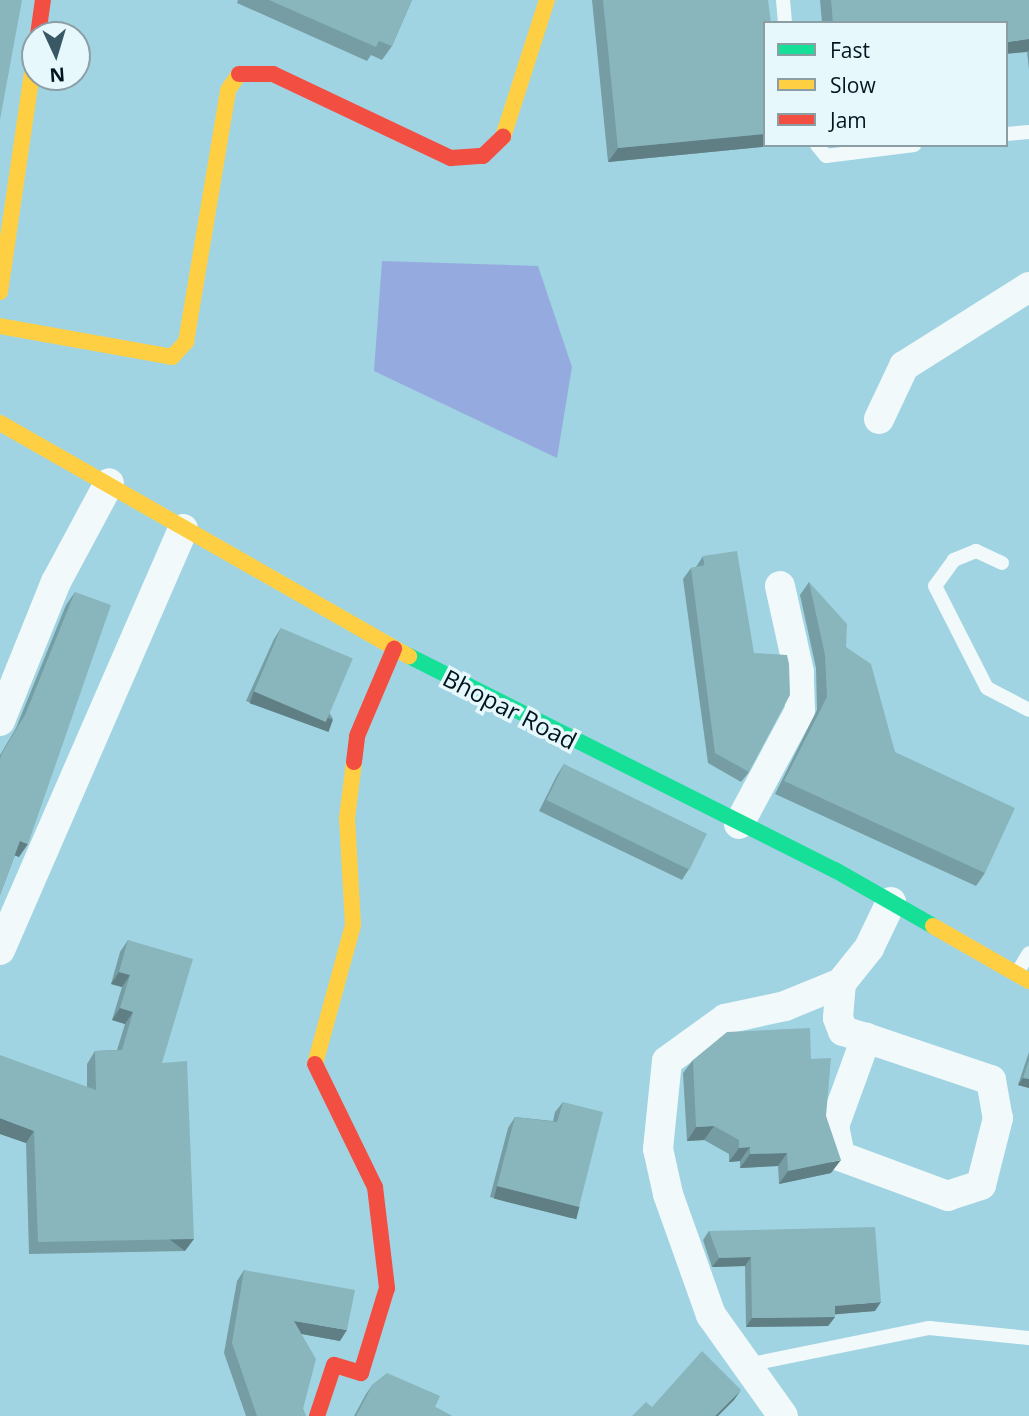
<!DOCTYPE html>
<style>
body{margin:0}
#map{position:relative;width:1029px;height:1416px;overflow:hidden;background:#a1d4e2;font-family:"Open Sans",sans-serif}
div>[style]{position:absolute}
.water>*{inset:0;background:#95abe0}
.lane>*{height:14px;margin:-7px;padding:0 7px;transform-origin:7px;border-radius:7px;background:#f1f9fb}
.street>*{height:30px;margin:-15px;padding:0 15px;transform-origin:15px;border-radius:15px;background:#f1f9fb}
.fast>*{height:16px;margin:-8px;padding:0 8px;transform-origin:8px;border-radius:8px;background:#16e098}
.slow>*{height:16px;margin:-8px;padding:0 8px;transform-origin:8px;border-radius:8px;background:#ffcf43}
.jam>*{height:16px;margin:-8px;padding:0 8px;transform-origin:8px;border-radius:8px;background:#f24e42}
.wall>*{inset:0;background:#769da3}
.shaded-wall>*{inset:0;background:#607f84;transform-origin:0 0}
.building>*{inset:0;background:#89b6bd;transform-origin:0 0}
span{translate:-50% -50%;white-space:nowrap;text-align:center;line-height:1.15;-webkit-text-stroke:7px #e7f8fd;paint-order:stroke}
.street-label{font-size:24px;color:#00161e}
.legend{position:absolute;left:763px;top:21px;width:245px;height:126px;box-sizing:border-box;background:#e7f8fd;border:2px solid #8b9ea4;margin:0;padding:9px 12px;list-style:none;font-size:21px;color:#00161e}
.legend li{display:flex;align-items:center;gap:14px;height:35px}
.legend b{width:35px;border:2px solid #8b9ea4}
.north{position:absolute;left:21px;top:21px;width:70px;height:70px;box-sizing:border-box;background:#e7f8fd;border:2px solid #8b9ea4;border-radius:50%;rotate:176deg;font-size:19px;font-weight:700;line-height:28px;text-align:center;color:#00161e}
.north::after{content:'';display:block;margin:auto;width:24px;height:32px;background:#385863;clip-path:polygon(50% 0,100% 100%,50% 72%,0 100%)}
</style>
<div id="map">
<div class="water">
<div style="clip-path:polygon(382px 261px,538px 266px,572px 367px,557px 458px,374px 371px)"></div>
</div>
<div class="lane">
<div style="left:783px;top:0;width:23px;rotate:85deg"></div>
<div style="left:1006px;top:134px;width:23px;rotate:-5deg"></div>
<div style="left:817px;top:145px;width:14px;rotate:51deg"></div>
<div style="left:826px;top:156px;width:89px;rotate:-7.1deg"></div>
<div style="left:1002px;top:563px;width:29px;rotate:-155deg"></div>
<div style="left:976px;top:551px;width:24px;rotate:158deg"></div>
<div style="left:954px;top:560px;width:32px;rotate:126deg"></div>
<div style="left:935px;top:586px;width:114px;rotate:63deg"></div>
<div style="left:987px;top:688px;width:47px;rotate:27.6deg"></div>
<div style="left:1017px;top:973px;width:23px;rotate:-59deg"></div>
<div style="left:747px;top:1365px;width:186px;rotate:-11.5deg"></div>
<div style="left:929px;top:1328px;width:100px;rotate:5.7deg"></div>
</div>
<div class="street">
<div style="left:879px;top:419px;width:59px;rotate:-64.7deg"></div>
<div style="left:904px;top:366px;width:148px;rotate:-32.3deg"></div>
<div style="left:0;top:721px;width:150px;rotate:-68.1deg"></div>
<div style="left:56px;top:582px;width:112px;rotate:-61.8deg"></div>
<div style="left:739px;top:824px;width:129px;rotate:-61.8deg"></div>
<div style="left:800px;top:710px;width:38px;rotate:-92deg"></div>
<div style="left:799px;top:672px;width:88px;rotate:-102.5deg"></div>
<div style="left:0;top:950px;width:459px;rotate:-66.5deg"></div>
<div style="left:841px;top:983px;width:35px;rotate:95deg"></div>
<div style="left:838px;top:1018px;width:14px;rotate:69deg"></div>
<div style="left:843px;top:1031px;width:24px;rotate:17deg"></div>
<div style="left:866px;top:1038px;width:132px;rotate:18.6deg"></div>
<div style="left:991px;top:1080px;width:39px;rotate:80deg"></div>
<div style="left:998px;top:1118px;width:69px;rotate:104.2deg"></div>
<div style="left:981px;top:1185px;width:35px;rotate:162deg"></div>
<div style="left:948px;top:1196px;width:115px;rotate:-159.7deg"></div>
<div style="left:840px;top:1156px;width:31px;rotate:-101deg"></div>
<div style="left:834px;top:1126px;width:94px;rotate:-70deg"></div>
<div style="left:783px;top:1416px;width:124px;rotate:-125.5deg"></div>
<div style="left:711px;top:1315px;width:128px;rotate:-109.6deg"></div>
<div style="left:668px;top:1194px;width:46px;rotate:-102.5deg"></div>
<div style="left:658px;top:1149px;width:88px;rotate:-84.2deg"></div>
<div style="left:667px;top:1061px;width:72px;rotate:-35.9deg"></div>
<div style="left:725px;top:1019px;width:61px;rotate:-12.2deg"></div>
<div style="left:785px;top:1006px;width:61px;rotate:-22.3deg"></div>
<div style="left:841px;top:983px;width:45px;rotate:-51.3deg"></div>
<div style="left:869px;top:948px;width:51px;rotate:-64.4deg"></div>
</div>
<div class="fast">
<div style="left:409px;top:656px;width:477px;rotate:26.7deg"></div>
<div style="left:835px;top:870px;width:113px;rotate:29.7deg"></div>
</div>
<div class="slow">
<div style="left:503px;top:137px;width:144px;rotate:-72.2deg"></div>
<div style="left:0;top:292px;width:242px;rotate:-81.7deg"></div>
<div style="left:0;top:326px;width:175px;rotate:10.2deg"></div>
<div style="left:172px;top:357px;width:21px;rotate:-47deg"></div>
<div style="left:186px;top:342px;width:255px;rotate:-80.5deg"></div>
<div style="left:228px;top:90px;width:19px;rotate:-55deg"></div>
<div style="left:0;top:423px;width:471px;rotate:29.7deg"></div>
<div style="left:933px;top:926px;width:111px;rotate:29.8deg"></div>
<div style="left:315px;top:1064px;width:144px;rotate:-74.7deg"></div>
<div style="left:353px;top:925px;width:107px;rotate:-93.2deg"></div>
<div style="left:347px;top:818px;width:56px;rotate:-82.9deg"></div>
</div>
<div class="jam">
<div style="left:38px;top:35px;width:35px;rotate:-82deg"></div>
<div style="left:239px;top:74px;width:34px"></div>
<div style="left:273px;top:74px;width:197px;rotate:25.3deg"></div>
<div style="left:451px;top:158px;width:32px;rotate:-4deg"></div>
<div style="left:483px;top:156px;width:28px;rotate:-44deg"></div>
<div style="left:354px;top:762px;width:26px;rotate:-83deg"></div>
<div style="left:357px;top:736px;width:95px;rotate:-67deg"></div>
<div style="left:315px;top:1064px;width:137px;rotate:64deg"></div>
<div style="left:375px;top:1187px;width:102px;rotate:83.2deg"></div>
<div style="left:387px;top:1288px;width:89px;rotate:107deg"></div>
<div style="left:361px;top:1373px;width:28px;rotate:-163deg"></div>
<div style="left:334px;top:1365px;width:54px;rotate:108.4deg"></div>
</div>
<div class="wall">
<div style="clip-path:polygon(238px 0,412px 0,392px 46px,382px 60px,371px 55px,367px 61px,237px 3px)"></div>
<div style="clip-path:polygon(592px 0,768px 0,765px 145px,772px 146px,608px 162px)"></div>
<div style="clip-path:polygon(820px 0,1029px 0,1029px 70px,1027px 52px,1006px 23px,822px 23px)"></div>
<div style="clip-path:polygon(703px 556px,749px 772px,741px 782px,708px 763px,683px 579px,691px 568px,696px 567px)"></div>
<div style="clip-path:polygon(809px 582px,846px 647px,895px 752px,985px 873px,976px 886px,775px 794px,817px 710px,816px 668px,800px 595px)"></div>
<div style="clip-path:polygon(75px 592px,19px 857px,15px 855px,0 895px,0 755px,16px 728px,66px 605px)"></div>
<div style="clip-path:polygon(281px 628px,333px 719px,326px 730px,246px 701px,274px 639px)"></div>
<div style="clip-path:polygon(564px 764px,689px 869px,682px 880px,539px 811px,557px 775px)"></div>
<div style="clip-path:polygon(128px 940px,162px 1063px,185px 1251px,29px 1254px,26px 1143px,0 1134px,87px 1087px,87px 1064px,95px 1051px,117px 1050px,125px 1024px,112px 1020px,122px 987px,111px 984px,120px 952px)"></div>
<div style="clip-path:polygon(1029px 1052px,1029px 1088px,1018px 1085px)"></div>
<div style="clip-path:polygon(811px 1059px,826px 1116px,831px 1173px,779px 1184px,778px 1166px,740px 1168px,740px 1161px,729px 1162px,729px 1154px,704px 1140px,687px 1141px,683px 1073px,693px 1060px)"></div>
<div style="clip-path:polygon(563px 1102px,571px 1218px,490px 1197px,508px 1128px,515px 1117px,553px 1121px,555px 1112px)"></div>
<div style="clip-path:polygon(709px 1231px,875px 1311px,835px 1314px,835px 1317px,828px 1326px,746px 1327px,745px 1266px,712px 1267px,703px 1240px)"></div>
<div style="clip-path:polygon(244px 1270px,340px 1341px,301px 1334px,303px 1409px,306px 1416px,246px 1416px,224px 1353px,237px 1281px)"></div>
<div style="clip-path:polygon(373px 1384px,435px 1407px,452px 1416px,354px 1416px,366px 1394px)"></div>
</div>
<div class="shaded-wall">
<div style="clip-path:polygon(1029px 39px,1029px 50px,1027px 52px,1006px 54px,1006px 42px)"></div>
<div style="clip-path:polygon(765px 134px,765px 145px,772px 146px,608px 162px,618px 148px)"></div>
<div style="left:254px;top:691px;width:84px;height:13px;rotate:20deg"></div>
<div style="clip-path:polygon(20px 841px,28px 844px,19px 857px,11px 854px)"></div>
<div style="clip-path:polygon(119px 972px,130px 975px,122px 987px,111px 984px)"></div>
<div style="clip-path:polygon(120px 1008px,133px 1012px,125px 1024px,112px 1020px)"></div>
<div style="clip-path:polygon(1023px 1078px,1029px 1079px,1029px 1088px,1018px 1085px)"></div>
<div style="clip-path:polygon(0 1118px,34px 1131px,26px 1143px,0 1134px)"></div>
<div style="clip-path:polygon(714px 1126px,704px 1140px,687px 1141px,696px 1127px)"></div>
<div style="clip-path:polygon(750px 1147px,740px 1161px,729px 1162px,739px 1148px)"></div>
<div style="clip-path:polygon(787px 1153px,778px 1166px,740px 1168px,750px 1154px)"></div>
<div style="clip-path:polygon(841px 1160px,831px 1173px,779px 1184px,788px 1171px)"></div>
<div style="left:497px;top:1186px;width:85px;height:13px;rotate:14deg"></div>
<div style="left:194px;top:1239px;width:15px;height:156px;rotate:127deg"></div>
<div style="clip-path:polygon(751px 1257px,745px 1266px,712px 1267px,719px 1258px)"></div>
<div style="clip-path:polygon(881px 1302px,875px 1311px,828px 1315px,835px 1306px)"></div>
<div style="clip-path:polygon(835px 1317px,828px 1326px,746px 1327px,752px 1318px)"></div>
<div style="clip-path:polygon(294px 1321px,347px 1330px,340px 1341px,286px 1331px)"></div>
<div style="clip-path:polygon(741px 1390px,734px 1400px,718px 1416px,715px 1416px)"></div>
</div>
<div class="building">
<div style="clip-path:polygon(0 0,22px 0,0 120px)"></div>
<div style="clip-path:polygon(269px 0,412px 0,392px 46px,379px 41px,376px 47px)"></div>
<div style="clip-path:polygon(603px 0,768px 0,771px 23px,765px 23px,765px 134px,618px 148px)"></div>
<div style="clip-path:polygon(831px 0,1029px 0,1029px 39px,1006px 42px,1006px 23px,833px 23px)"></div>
<div style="clip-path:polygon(737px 551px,754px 653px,787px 655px,789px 664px,790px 695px,749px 772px,715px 753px,691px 568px,705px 565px,703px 556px)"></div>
<div style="clip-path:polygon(809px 582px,847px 624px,846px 647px,871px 664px,895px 752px,1015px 808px,985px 873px,784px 781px,827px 697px,825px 655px)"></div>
<div style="clip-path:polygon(75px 592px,111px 605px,28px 844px,20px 841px,0 895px,0 759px,2px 753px,25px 715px)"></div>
<div style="left:281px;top:628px;width:78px;height:69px;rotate:23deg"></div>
<div style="left:564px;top:764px;width:159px;height:40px;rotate:26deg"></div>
<div style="clip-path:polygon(128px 940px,193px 959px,162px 1063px,187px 1061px,194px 1239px,38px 1242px,34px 1131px,0 1118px,0 1055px,96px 1090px,95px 1051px,122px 1050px,133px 1012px,120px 1008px,130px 975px,119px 972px)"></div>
<div style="clip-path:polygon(810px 1028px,811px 1059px,831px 1058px,826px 1116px,841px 1160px,788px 1171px,787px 1153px,750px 1154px,750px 1147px,739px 1148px,739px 1140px,714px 1126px,696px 1127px,693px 1060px,727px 1032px)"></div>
<div style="clip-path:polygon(1029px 1060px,1029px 1079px,1023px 1078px)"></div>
<div style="clip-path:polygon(563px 1102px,603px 1112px,579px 1207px,497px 1186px,515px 1117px,557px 1122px)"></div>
<div style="clip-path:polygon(875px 1227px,881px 1302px,835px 1306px,835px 1317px,752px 1318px,751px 1257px,719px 1258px,709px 1231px)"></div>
<div style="clip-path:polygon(244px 1270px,355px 1290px,347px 1330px,294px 1321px,316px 1359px,303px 1409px,306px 1416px,257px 1416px,232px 1343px)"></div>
<div style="clip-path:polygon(702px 1351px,741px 1390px,715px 1416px,632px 1416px,646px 1402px,652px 1407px)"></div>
<div style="clip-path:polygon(387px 1373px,440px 1396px,435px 1407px,452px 1416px,356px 1416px,373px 1384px)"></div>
</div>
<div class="street-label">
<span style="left:510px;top:709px;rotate:27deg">Bhopar Road</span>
</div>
<ul class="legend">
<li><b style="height:9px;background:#16e098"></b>Fast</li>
<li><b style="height:9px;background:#ffcf43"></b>Slow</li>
<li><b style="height:9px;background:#f24e42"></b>Jam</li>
</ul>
<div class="north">N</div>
</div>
